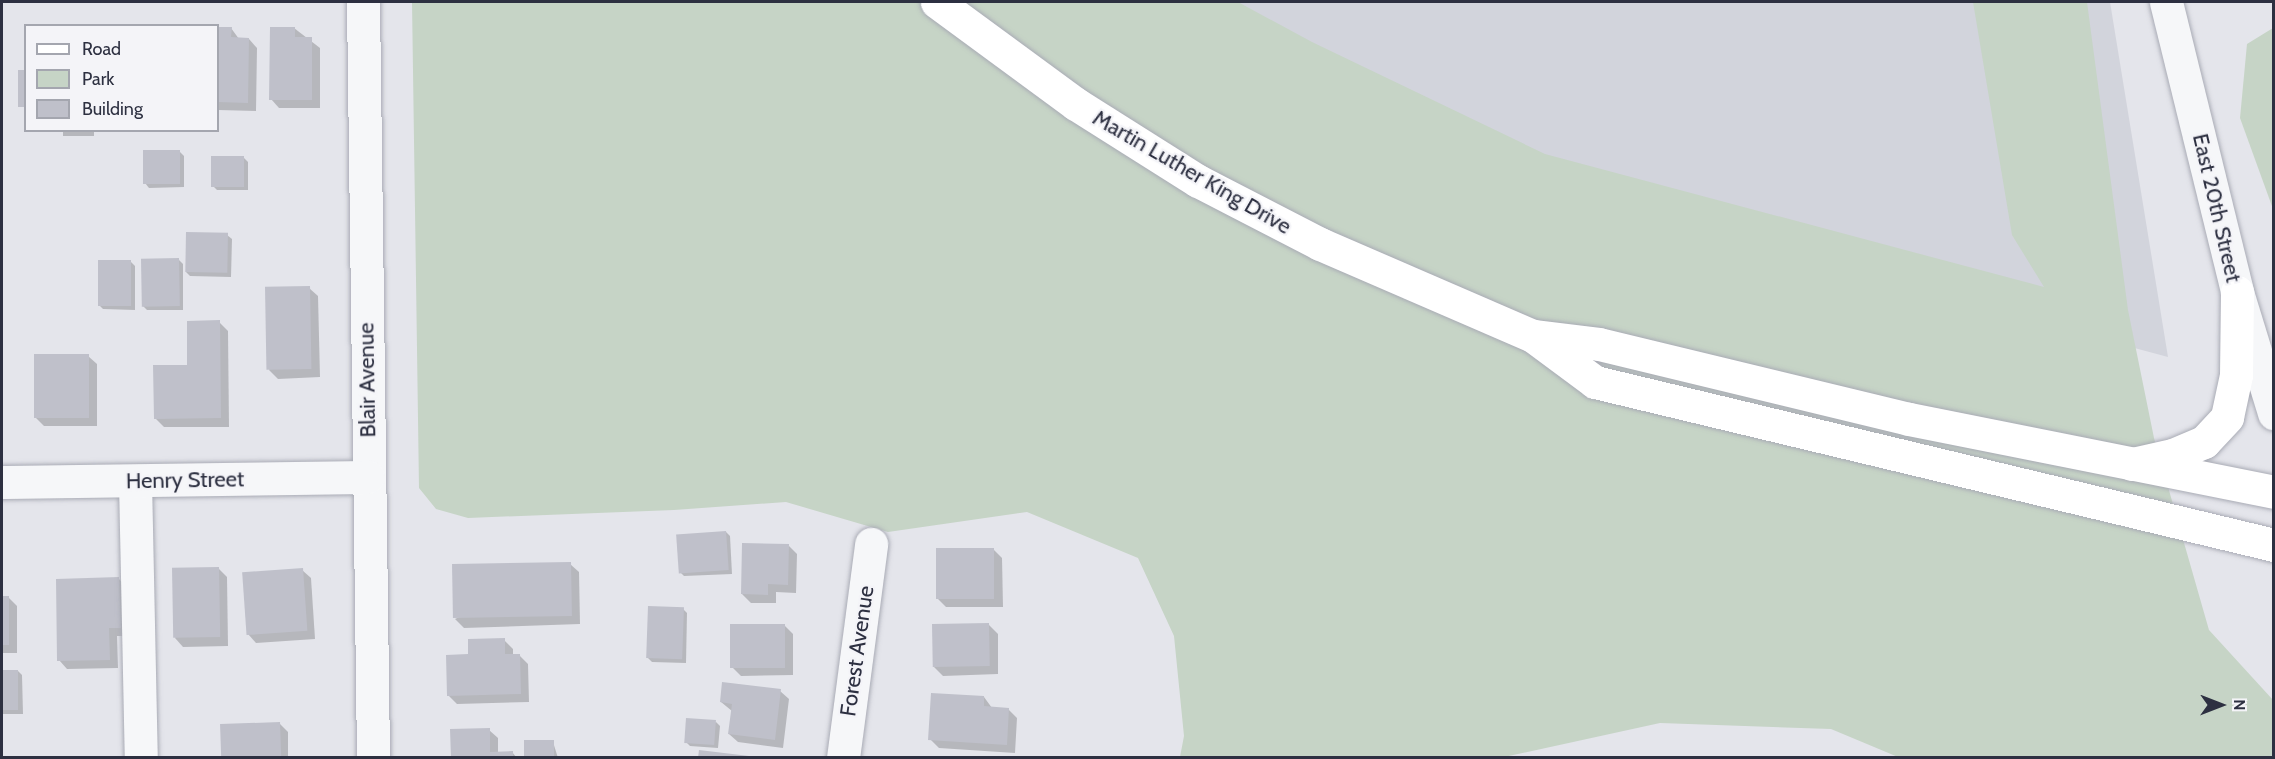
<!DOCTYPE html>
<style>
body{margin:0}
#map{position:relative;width:2275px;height:759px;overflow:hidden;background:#e4e5eb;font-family:Cabin,sans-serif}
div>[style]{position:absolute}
.built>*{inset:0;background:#d2d4dc}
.green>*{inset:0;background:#c6d4c6}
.shadow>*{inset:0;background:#0003;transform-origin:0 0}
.building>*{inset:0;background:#bfc0ca;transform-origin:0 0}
.roads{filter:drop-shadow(0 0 2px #a9abb5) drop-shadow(0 0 2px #a9abb5)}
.minor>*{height:33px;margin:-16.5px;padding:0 16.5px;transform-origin:16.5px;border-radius:16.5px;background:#f6f7f9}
.major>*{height:33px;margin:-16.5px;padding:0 16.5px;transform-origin:16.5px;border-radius:16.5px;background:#fff}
.highway>*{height:33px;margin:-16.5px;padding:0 16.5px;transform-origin:16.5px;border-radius:16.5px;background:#fff}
span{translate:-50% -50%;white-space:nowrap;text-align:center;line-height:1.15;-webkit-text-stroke:4.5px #f4f4f8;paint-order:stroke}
.street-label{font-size:22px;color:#2d3041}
.frame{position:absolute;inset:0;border:3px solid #2d3041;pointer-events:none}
.legend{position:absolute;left:24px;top:24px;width:195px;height:108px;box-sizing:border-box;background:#f4f4f8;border:2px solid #a4a6af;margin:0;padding:8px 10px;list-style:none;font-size:18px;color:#2d3041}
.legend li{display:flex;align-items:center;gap:12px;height:30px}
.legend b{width:30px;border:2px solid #a4a6af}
.north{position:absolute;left:2191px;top:675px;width:60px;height:60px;-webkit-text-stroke:4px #f4f4f8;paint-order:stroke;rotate:90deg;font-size:16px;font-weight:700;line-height:24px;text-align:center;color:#2d3041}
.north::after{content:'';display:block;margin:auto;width:21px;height:27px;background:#2d3041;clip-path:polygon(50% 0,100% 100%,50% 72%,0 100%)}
</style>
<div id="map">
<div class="built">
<div style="clip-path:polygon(1196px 2px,2110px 2px,2168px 357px,1523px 184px)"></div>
</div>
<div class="green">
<div style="clip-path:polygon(412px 2px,1238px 2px,1312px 42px,1545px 154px,2044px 287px,2012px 235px,1973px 2px,2087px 2px,2128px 310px,2154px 438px,2209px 630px,2273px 700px,2273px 757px,1898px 757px,1831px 729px,1660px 723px,1504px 757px,1180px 757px,1184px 736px,1174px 636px,1138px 558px,1027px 512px,888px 532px,786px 502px,674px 510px,468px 518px,436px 509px,419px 488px)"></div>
<div style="clip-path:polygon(2273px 28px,2273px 209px,2240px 118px,2247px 44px)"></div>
</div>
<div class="shadow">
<div style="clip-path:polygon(218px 28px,231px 28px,239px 39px,249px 39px,257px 48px,256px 111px,218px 110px)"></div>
<div style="clip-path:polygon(294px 28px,320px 48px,320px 108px,279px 108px,271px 99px)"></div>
<div style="left:63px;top:130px;width:31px;height:6px"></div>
<div style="clip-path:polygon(180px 152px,184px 156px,184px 187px,149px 188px,145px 183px)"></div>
<div style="clip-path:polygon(244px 158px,248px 162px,248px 190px,217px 190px,213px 186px)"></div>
<div style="clip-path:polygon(227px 235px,232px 239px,231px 277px,190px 276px,186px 272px)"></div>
<div style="clip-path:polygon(179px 260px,183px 264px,183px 310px,147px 310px,143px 306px)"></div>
<div style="clip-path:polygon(131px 262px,135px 266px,135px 310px,103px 309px,99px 305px)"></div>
<div style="clip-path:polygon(309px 288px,318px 296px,320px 377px,278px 379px,269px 370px)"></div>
<div style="clip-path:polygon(219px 322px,228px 331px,229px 427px,164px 427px,156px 419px)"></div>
<div style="clip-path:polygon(88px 356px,97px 364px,97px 426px,44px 426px,35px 417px)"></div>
<div style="clip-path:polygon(726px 532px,730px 536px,732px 574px,684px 576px,680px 572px)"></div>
<div style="clip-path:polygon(789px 546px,797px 554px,796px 593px,776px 592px,776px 603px,751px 603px,742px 594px)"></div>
<div style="clip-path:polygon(993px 549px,1002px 558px,1003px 607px,946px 607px,938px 599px)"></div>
<div style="clip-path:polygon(570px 564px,579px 572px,580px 624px,464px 628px,455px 619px)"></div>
<div style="clip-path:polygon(218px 568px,227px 577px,228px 646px,183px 647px,175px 638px)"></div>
<div style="clip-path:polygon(302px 570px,311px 578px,315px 639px,256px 643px,248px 634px)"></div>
<div style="clip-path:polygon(119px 579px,127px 588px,129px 636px,117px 636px,118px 668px,67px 669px,59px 660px)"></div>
<div style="clip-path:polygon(2px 597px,8px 597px,17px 606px,17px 653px,2px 653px)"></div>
<div style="clip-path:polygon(683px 609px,687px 613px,686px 663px,652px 662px,648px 658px)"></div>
<div style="clip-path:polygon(784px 625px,793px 634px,793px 675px,741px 676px,732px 667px)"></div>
<div style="clip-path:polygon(989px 625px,998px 634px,998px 674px,943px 676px,934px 667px)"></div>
<div style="clip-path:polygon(504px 640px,513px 649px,513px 655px,519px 655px,528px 664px,529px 702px,457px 704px,448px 695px,470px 656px)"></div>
<div style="clip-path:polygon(18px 671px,22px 675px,23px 714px,2px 714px,2px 672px)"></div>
<div style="clip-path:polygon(780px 691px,789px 699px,783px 748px,738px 742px,729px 734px,732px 711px,721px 702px)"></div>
<div style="clip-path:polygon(984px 697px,992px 708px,1008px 709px,1017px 718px,1015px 753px,939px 748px,930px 739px)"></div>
<div style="clip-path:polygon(716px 722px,720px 726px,718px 748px,690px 746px,686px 742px)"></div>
<div style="clip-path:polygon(279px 723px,288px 732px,288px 758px,223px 758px)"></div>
<div style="clip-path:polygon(489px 730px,498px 738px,498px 753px,512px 752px,517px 758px,452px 758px)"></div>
<div style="clip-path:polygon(553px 742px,558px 758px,526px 758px)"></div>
</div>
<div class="building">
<div style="clip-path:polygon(218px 27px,232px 27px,231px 37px,249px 38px,248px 103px,218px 102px)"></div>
<div style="clip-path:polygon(270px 27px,295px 27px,295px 37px,312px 37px,312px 100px,269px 100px)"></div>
<div style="left:18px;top:70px;width:8px;height:37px"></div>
<div style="left:180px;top:150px;width:34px;height:37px;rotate:90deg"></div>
<div style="left:211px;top:156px;width:33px;height:31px"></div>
<div style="left:186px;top:232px;width:42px;height:40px;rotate:1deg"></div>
<div style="left:179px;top:258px;width:48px;height:38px;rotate:89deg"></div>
<div style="left:98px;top:260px;width:33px;height:46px"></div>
<div style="left:310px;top:286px;width:83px;height:45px;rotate:89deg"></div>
<div style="clip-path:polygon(220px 320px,221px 418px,154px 419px,153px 365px,187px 365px,187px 321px)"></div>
<div style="left:34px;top:354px;width:55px;height:64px"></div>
<div style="left:726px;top:531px;width:39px;height:50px;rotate:86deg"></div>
<div style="clip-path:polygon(742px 543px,789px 544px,788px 585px,768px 584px,768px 595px,741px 594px)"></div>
<div style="left:936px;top:548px;width:58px;height:51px"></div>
<div style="left:571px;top:562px;width:54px;height:119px;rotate:89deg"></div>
<div style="left:219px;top:567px;width:70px;height:47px;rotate:89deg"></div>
<div style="left:303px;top:568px;width:63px;height:61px;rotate:86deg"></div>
<div style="clip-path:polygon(119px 577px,121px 628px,109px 628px,110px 660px,57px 661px,56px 579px)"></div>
<div style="left:2px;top:596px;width:7px;height:49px"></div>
<div style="left:648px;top:606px;width:36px;height:52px;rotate:2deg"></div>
<div style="left:989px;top:623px;width:43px;height:57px;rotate:89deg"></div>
<div style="left:730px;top:624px;width:55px;height:44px"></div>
<div style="clip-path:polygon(505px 638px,505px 654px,520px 654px,521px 694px,447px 696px,446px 655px,468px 654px,468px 639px)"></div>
<div style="left:2px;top:670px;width:16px;height:40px"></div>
<div style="clip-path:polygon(722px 682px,781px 689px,775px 740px,728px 734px,732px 704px,720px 702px)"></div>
<div style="clip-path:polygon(931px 693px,984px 696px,984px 706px,1009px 708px,1007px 745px,928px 740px)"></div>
<div style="left:686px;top:718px;width:30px;height:25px;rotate:4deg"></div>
<div style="left:280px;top:722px;width:36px;height:60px;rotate:88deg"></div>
<div style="clip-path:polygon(490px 728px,490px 752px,513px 751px,513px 758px,451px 758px,450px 729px)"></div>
<div style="left:554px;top:740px;width:18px;height:30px;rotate:90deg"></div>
<div style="clip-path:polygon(699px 750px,749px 756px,749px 758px,698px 758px)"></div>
</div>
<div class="roads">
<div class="minor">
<div style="left:363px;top:2px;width:756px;rotate:89.24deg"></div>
<div style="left:2166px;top:2px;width:299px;rotate:76.2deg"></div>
<div style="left:2237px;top:292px;width:127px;rotate:73deg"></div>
<div style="left:135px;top:481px;width:277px;rotate:88.8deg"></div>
<div style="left:2px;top:482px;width:366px;rotate:-0.8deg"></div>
<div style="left:843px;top:758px;width:216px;rotate:-82.5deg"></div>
</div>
<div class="major">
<div style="left:2132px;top:464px;width:42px;rotate:-12.4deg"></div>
<div style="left:2173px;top:455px;width:34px;rotate:-23deg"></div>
<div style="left:2204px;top:442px;width:34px;rotate:-47deg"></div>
<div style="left:2227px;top:417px;width:43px;rotate:-77.9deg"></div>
<div style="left:2236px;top:375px;width:83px;rotate:-89.3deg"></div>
</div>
<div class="highway">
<div style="left:937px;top:2px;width:172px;rotate:36.3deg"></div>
<div style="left:1076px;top:104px;width:144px;rotate:32.3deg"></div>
<div style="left:1198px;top:181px;width:137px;rotate:27.3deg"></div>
<div style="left:1320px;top:244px;width:232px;rotate:23.4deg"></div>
<div style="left:1533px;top:336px;width:77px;rotate:36.6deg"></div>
<div style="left:1595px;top:382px;width:698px;rotate:13.5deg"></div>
<div style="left:1535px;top:336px;width:64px;rotate:7.1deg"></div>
<div style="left:1599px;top:344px;width:319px;rotate:13.6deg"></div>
<div style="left:1909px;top:419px;width:372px;rotate:11.3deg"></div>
</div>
</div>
<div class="street-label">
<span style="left:1192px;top:172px;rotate:30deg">Martin Luther King Drive</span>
<span style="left:2217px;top:208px;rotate:77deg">East 20th Street</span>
<span style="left:367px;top:380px;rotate:-91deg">Blair Avenue</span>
<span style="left:185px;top:480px;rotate:-1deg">Henry Street</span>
<span style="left:857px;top:651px;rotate:-82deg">Forest Avenue</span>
</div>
<div class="frame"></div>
<ul class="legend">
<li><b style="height:8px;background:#fff"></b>Road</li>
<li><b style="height:16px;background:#c6d4c6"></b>Park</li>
<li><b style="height:16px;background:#bfc0ca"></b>Building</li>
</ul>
<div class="north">N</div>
</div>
